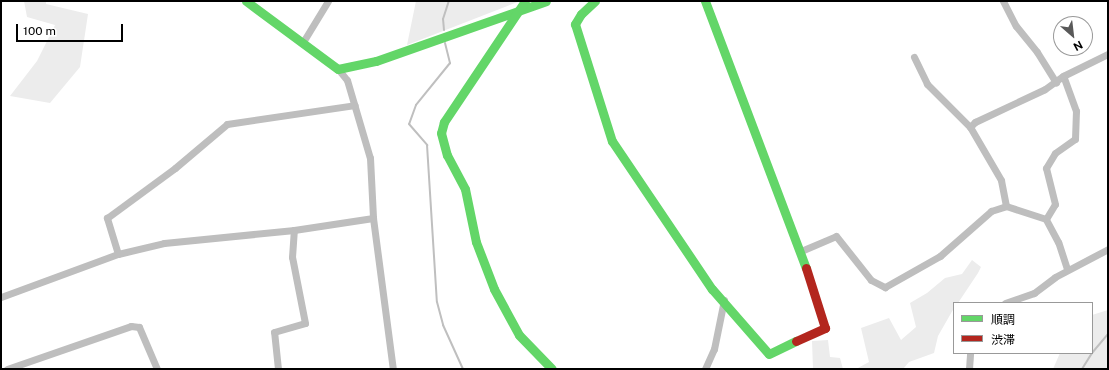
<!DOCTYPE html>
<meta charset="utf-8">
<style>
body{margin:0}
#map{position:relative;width:1109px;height:370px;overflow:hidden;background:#fff;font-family:"Public Sans","Noto Sans JP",sans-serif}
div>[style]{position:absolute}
.green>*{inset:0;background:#ececec}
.stream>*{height:2px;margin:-1px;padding:0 1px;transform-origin:1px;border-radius:1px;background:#bfbfbf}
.street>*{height:7px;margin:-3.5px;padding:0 3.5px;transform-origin:3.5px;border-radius:3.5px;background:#bebebe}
.fast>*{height:9px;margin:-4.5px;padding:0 4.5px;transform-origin:4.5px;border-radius:4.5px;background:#63d668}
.jam>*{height:9px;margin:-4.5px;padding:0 4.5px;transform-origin:4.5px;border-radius:4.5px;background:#b3261e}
span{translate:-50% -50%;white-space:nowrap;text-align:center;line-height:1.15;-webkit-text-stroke:4px #fff;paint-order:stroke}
.frame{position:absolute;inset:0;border:2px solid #000;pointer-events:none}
.legend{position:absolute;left:953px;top:302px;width:140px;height:52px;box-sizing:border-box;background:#fff;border:1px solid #999;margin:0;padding:5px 7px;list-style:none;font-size:12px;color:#000}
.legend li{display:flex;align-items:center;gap:8px;height:20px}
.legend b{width:20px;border:1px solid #999}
.north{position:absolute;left:1053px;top:16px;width:40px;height:40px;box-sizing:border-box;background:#fff;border:1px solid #999;border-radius:50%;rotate:152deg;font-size:11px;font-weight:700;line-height:16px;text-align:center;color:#000}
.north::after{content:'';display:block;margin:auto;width:14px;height:18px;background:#595959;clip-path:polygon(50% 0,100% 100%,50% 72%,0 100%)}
.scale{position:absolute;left:16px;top:24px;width:107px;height:18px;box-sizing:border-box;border:2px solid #000;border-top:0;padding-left:5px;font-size:12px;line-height:14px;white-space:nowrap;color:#000;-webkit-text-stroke:3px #fff;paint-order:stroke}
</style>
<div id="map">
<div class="green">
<div style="clip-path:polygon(24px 1px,46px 1px,46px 4px,88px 14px,80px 67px,50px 103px,10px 96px,37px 61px,55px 25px,27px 17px)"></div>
<div style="clip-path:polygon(416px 1px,520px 1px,407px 45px)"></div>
<div style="clip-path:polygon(972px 260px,981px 267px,978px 273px,958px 303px,954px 303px,954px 308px,938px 336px,934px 353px,909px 362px,903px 369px,856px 369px,869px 362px,861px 328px,889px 318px,901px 340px,916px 327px,910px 303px,927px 293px,945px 278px,962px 274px)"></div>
<div style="clip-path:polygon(1108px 310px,1107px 369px,1053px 369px,1060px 353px,1092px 353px,1092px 315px)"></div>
<div style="clip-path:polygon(828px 340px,830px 357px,840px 358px,843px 369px,813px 369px,812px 341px)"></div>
</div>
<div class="stream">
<div style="left:444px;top:30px;width:11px;rotate:-95deg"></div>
<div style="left:443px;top:19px;width:19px;rotate:-72deg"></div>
<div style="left:445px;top:43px;width:21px;rotate:76deg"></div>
<div style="left:450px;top:63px;width:54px;rotate:129deg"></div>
<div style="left:416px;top:105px;width:20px;rotate:110deg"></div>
<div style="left:409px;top:124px;width:28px;rotate:49deg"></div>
<div style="left:427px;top:145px;width:157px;rotate:86.4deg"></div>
<div style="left:437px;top:302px;width:24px;rotate:75deg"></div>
<div style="left:443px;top:325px;width:48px;rotate:65.6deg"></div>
<div style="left:1092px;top:353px;width:25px;rotate:-50deg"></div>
<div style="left:1082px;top:369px;width:19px;rotate:-58deg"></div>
</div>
<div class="street">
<div style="left:1003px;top:1px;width:28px;rotate:63deg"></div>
<div style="left:1016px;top:26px;width:33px;rotate:51deg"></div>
<div style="left:1037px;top:52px;width:36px;rotate:58deg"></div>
<div style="left:303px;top:42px;width:48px;rotate:-58.6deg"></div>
<div style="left:914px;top:57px;width:30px;rotate:64deg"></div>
<div style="left:927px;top:84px;width:61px;rotate:45deg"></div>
<div style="left:338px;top:69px;width:14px;rotate:51deg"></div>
<div style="left:347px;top:80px;width:81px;rotate:73.6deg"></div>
<div style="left:370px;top:158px;width:60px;rotate:87.1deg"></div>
<div style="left:373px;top:218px;width:152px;rotate:82.5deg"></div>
<div style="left:1046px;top:219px;width:17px;rotate:-59deg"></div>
<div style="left:1055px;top:204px;width:37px;rotate:-104deg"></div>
<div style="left:1046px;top:168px;width:17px;rotate:-59deg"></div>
<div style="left:1055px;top:153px;width:24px;rotate:-35deg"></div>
<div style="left:1075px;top:139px;width:28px;rotate:-88deg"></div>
<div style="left:1076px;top:111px;width:37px;rotate:-110deg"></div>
<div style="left:801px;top:251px;width:38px;rotate:-23deg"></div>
<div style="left:836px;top:236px;width:56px;rotate:51.5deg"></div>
<div style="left:871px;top:280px;width:16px;rotate:27deg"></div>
<div style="left:885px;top:287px;width:63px;rotate:-29.4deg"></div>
<div style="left:940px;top:256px;width:68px;rotate:-41.4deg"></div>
<div style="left:991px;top:211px;width:16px;rotate:-18deg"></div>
<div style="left:118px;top:254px;width:38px;rotate:-107deg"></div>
<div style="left:107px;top:218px;width:84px;rotate:-36.3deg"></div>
<div style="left:175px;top:168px;width:68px;rotate:-40.2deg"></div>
<div style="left:227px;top:124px;width:129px;rotate:-8.4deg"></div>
<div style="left:1067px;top:269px;width:28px;rotate:-108deg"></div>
<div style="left:1058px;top:242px;width:26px;rotate:-118deg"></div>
<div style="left:1046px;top:219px;width:42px;rotate:-162deg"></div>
<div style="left:1006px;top:206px;width:26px;rotate:-101deg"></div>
<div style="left:1001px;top:180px;width:61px;rotate:-120.3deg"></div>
<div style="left:970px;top:127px;width:7px;rotate:-45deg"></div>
<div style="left:975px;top:122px;width:77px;rotate:-25.2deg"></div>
<div style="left:1045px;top:89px;width:22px;rotate:-36deg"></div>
<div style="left:1063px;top:76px;width:50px;rotate:-26.1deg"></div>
<div style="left:1px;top:297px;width:125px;rotate:-20.2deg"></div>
<div style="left:118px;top:254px;width:47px;rotate:-13.4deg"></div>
<div style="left:164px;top:243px;width:131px;rotate:-5.7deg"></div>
<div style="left:294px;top:230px;width:80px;rotate:-8.6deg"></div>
<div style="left:1005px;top:303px;width:31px;rotate:-19deg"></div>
<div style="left:1034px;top:293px;width:26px;rotate:-37deg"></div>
<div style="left:1055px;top:277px;width:60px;rotate:-27.8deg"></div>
<div style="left:7px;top:369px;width:131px;rotate:-19.1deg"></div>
<div style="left:131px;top:326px;width:8px;rotate:7deg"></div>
<div style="left:139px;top:327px;width:46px;rotate:66.8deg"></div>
<div style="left:278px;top:369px;width:37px;rotate:-96deg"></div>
<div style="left:274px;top:332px;width:32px;rotate:-16deg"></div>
<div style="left:305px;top:323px;width:67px;rotate:-101.1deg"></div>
<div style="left:292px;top:257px;width:27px;rotate:-86deg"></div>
<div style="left:705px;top:369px;width:22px;rotate:-66deg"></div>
<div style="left:714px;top:349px;width:50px;rotate:-78.5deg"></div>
<div style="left:969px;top:369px;width:16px;rotate:-86deg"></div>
</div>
<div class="fast">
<div style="left:246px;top:1px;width:114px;rotate:36.5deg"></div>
<div style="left:338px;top:69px;width:39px;rotate:-12deg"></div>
<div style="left:376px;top:61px;width:180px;rotate:-19.4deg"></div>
<div style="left:525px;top:1px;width:146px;rotate:123.8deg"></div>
<div style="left:444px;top:122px;width:11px;rotate:105deg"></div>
<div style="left:441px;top:133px;width:23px;rotate:75deg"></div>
<div style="left:447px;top:155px;width:38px;rotate:62deg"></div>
<div style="left:465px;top:189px;width:54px;rotate:78.3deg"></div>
<div style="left:476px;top:242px;width:50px;rotate:69deg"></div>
<div style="left:494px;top:289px;width:52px;rotate:61.5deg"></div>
<div style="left:519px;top:335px;width:47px;rotate:45.9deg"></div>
<div style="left:595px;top:1px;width:19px;rotate:137deg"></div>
<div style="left:581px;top:14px;width:12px;rotate:121deg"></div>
<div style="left:575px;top:24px;width:123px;rotate:72.5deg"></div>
<div style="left:612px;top:141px;width:179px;rotate:56deg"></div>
<div style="left:712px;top:289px;width:86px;rotate:48.8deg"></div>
<div style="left:769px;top:354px;width:30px;rotate:-26deg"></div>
<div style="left:705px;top:1px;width:285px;rotate:69.3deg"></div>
</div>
<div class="jam">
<div style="left:796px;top:341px;width:32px;rotate:-24deg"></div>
<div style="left:825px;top:328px;width:63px;rotate:-107.6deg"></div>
</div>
<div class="frame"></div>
<ul class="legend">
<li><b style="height:5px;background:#63d668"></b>順調</li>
<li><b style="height:5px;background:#b3261e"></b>渋滞</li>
</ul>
<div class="north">N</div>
<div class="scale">100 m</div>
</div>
